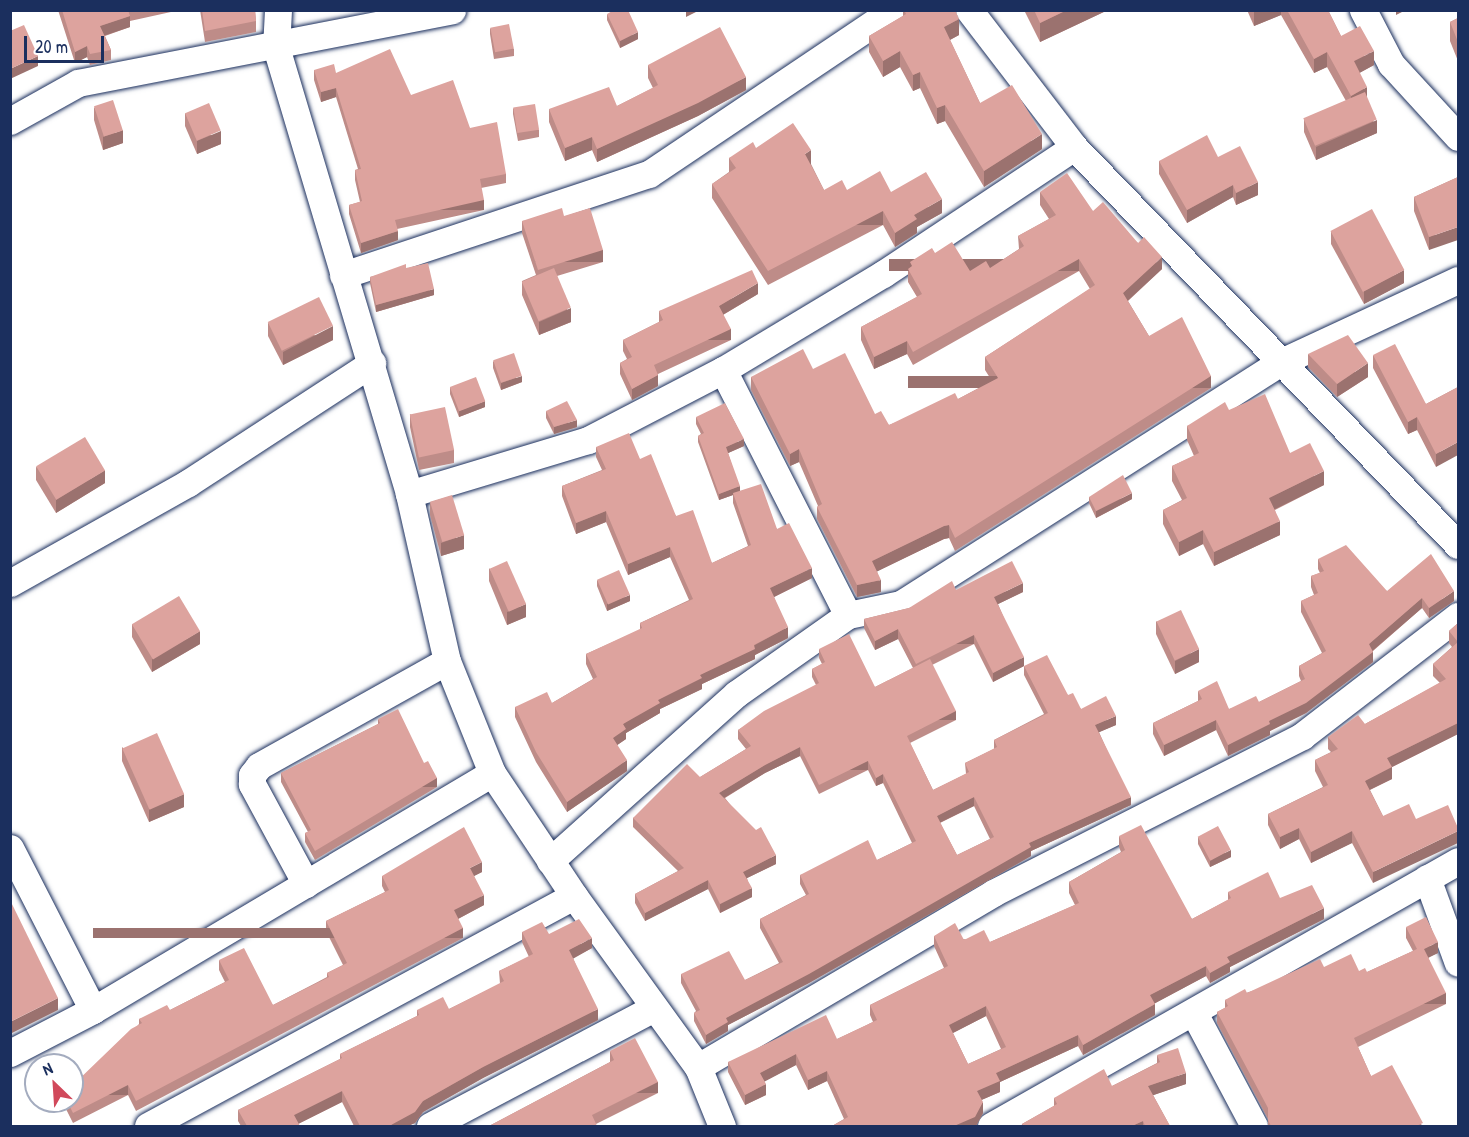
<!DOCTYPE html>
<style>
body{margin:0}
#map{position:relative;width:1469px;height:1137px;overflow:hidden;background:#fff;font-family:"Patrick Hand",sans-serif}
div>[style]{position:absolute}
.roads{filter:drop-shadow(0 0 2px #1b2f5e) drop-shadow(0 0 2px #1b2f5e)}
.minor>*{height:27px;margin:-13.5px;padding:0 13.5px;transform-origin:13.5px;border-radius:13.5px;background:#fff}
.wall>*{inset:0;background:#be8c88}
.shaded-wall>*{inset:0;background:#9b726f;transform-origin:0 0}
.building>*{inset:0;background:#dda39e;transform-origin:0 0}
span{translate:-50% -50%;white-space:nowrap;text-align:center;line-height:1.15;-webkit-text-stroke:4.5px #fff;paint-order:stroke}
.frame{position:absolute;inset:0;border:12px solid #1b2f5e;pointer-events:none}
.north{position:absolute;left:24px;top:1053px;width:60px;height:60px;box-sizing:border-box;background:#fff;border:2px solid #a4acbf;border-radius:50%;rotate:335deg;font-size:16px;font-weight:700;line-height:24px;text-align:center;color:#1b2f5e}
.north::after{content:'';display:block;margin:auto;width:21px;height:27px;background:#d1495b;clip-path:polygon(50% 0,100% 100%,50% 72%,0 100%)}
.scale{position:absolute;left:24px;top:36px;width:80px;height:27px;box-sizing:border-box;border:3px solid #1b2f5e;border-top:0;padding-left:8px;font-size:18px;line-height:21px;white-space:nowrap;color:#1b2f5e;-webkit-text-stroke:4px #fff;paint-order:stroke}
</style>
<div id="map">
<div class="roads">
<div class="minor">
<div style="left:278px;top:10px;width:37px;rotate:93deg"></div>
<div style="left:276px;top:47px;width:466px;rotate:73.4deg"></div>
<div style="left:409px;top:494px;width:171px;rotate:77.2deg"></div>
<div style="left:447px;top:661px;width:121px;rotate:68.1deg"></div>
<div style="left:492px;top:773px;width:148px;rotate:56.3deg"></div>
<div style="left:574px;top:896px;width:211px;rotate:54.1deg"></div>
<div style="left:698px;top:1067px;width:64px;rotate:67.9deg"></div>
<div style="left:969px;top:10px;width:173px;rotate:52.5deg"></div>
<div style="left:1074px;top:147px;width:553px;rotate:46.03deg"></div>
<div style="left:1363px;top:10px;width:61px;rotate:62.6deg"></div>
<div style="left:1391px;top:64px;width:99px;rotate:47.5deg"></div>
<div style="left:10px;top:121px;width:78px;rotate:-29.2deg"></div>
<div style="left:78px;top:83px;width:381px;rotate:-11deg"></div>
<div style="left:343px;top:275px;width:322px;rotate:-18.3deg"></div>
<div style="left:649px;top:174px;width:294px;rotate:-33.9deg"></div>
<div style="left:723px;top:370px;width:275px;rotate:63deg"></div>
<div style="left:409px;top:494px;width:187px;rotate:-16.8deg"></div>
<div style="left:588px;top:440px;width:152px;rotate:-27.4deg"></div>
<div style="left:723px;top:370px;width:187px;rotate:-31deg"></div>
<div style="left:883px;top:274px;width:229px;rotate:-33.6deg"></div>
<div style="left:10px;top:583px;width:204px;rotate:-29.3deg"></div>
<div style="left:188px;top:483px;width:220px;rotate:-33.1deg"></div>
<div style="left:10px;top:848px;width:182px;rotate:62.9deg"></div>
<div style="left:550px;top:861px;width:250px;rotate:-41.9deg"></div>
<div style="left:736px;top:694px;width:137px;rotate:-35.2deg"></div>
<div style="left:848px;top:615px;width:54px;rotate:-11.7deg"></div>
<div style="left:901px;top:604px;width:451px;rotate:-32.5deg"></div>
<div style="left:1281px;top:362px;width:195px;rotate:-24.9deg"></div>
<div style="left:1427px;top:878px;width:90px;rotate:70deg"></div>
<div style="left:306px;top:884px;width:114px;rotate:-118.4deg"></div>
<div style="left:252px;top:784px;width:9px;rotate:-90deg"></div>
<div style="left:252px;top:775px;width:11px;rotate:-52deg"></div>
<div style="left:259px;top:766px;width:215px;rotate:-29.2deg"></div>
<div style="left:1194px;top:1013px;width:128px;rotate:62deg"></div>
<div style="left:10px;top:1053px;width:93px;rotate:-27.4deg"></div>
<div style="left:93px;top:1010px;width:464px;rotate:-30.7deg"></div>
<div style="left:698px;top:1067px;width:342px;rotate:-30.5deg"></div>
<div style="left:993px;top:893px;width:347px;rotate:-26.9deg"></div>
<div style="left:1302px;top:736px;width:197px;rotate:-37.6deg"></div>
<div style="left:148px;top:1126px;width:484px;rotate:-28.4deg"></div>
<div style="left:430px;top:1126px;width:253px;rotate:-27.8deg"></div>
<div style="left:991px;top:1126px;width:537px;rotate:-29.57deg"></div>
</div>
</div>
<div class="wall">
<div style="clip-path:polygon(58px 10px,180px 10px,130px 21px,130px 27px,105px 36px,111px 50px,111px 60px,90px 65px,87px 57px,75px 63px)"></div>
<div style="clip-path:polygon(200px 10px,255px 10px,256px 21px,256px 32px,205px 42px)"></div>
<div style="clip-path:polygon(903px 10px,955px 10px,959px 35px,950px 40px,980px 103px,1042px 149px,984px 187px,945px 121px,937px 124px,920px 88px,913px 91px,900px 67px,883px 77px,869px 52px,869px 36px,903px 16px)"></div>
<div style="clip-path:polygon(1024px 10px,1108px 10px,1040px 42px)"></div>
<div style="clip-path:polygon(1247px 10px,1328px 10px,1341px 36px,1374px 65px,1359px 73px,1377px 133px,1316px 160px,1304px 132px,1304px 119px,1346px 101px,1327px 67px,1314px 73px,1281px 15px,1254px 26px)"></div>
<div style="clip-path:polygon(607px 14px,638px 39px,620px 48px,607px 20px)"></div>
<div style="clip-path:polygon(1458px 18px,1458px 61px,1450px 41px,1450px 22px)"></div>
<div style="clip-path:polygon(490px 28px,514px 49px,514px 56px,494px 59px,490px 34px)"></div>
<div style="clip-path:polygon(648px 65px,746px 90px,698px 116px,597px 162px,592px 150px,565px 161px,549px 122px,549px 109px,617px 106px,653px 88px,648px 78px)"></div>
<div style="clip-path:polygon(314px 70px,336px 73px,411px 95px,470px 128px,506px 174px,506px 183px,481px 188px,484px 210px,397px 229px,398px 240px,361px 253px,349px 214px,349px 205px,360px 202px,355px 180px,355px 170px,358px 169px,336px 97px,321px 102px,314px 80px)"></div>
<div style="clip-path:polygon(94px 107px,123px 143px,103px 150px,94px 120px)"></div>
<div style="clip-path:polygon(513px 108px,539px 130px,539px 137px,518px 141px,513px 114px)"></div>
<div style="clip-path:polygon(185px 113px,221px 144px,197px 154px,185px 126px)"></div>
<div style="clip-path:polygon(756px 148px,811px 164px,824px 190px,847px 190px,891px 192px,942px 213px,917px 227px,917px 233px,895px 247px,883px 225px,768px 285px,712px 198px,712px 184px,729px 172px,729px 158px)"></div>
<div style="clip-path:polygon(1218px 157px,1258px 195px,1236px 205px,1233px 197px,1187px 223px,1159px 174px,1159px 161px)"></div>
<div style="clip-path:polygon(1458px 177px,1429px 250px,1414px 211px,1414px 197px)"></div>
<div style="clip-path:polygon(1040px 192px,1093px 211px,1138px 243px,1162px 269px,1128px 301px,1149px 336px,1211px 388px,955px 551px,949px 538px,944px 539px,877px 571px,881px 592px,857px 597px,817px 519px,817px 507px,818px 506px,799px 462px,790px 466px,751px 390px,751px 377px,813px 369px,889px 425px,958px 399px,992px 381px,985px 370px,985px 357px,1090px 289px,1079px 271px,913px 365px,907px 354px,874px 369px,861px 340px,861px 327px,917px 297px,908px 282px,908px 269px,910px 268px,910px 262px,935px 253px,970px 271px,990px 268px,1019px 249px,1018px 236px,1049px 219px,1040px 205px)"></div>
<div style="clip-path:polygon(564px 216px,603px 262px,557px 276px,571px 322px,539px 335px,522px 295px,522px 281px,536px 275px,522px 233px,522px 221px)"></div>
<div style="clip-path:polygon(1331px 231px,1404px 283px,1364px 304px,1331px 244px)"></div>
<div style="clip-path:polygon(406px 268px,434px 295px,376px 312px,370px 283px,370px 277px)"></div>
<div style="clip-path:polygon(758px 294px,723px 315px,731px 340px,658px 374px,658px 386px,632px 400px,620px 374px,620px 363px,627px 359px,623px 351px,623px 340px,659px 322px,659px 311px)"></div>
<div style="clip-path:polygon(268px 323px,333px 340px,283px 365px,268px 336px)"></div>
<div style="clip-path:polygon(1308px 354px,1368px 377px,1337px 397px,1308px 367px)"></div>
<div style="clip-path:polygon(1373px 355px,1426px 404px,1458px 387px,1436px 467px,1417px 430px,1408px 434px,1373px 368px)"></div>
<div style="clip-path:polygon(493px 361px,522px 382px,501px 390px,493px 368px)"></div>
<div style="clip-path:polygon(450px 387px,485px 407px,459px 417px,450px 394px)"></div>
<div style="clip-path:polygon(1229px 410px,1290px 453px,1324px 485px,1275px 510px,1280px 535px,1214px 566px,1203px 544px,1179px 556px,1163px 524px,1163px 510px,1182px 500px,1172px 481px,1172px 466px,1194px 456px,1187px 440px,1187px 426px)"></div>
<div style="clip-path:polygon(546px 411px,577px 427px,554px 434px,546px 418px)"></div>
<div style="clip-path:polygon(410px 414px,454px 450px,454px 463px,419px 470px,410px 427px)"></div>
<div style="clip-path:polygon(696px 417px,744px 446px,728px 453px,740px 491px,777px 529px,812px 578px,774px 597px,788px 638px,755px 655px,755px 659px,702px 684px,702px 689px,660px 709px,660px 713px,626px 733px,626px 739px,617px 745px,627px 771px,567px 812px,536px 762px,515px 717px,515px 707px,552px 703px,593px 679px,586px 664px,586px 654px,640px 630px,640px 623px,689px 600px,670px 557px,628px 575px,606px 522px,576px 534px,562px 496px,562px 486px,602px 470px,596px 457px,596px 447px,640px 459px,676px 516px,712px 563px,748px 546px,733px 503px,733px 495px,719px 500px,698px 442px,698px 436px,701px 434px,696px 424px)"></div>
<div style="clip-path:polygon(36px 467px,105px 483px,56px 513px,36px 480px)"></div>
<div style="clip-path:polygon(1089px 497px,1132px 499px,1096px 518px,1089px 503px)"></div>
<div style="clip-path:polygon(430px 502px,464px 549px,441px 556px,430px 515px)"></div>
<div style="clip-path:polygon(1318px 559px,1387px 591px,1454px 601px,1429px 618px,1422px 608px,1373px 651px,1373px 662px,1306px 713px,1270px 731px,1270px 735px,1228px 756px,1216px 730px,1164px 756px,1153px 734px,1153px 723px,1198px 701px,1198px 691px,1229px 709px,1259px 702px,1301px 681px,1299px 676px,1299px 666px,1322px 653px,1301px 612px,1301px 601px,1314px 595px,1311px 587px,1311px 576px,1320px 573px,1318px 569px)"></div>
<div style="clip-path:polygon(489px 568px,526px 617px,507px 625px,489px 581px)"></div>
<div style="clip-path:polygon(597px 580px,630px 601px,607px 611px,597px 586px)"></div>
<div style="clip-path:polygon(evenodd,956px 590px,1023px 592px,998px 604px,1024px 666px,1068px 695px,1081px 709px,1116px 725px,1099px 732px,1131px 805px,1031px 851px,1031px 856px,809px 983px,728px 1025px,728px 1031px,706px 1044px,694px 1021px,694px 1013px,696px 1011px,681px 983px,681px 974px,745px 980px,779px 963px,760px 928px,760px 919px,806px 895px,800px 884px,800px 875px,877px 860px,912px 843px,883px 783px,876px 786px,868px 770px,819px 794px,800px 756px,765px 773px,725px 798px,776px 864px,747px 878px,752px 897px,720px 913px,708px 889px,645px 921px,635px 903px,635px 894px,678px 871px,633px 827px,633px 818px,746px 749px,738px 739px,738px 730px,816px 685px,812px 677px,812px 669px,822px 664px,819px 658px,819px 649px,875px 687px,913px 668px,898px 639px,875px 650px,864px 628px,864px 619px,909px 608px,956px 590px,974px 644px,993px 682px,1024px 666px,1024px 675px,1044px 714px,994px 740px,994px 749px,965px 763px,966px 774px,933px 790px,910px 743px,956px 720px,932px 665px,974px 644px,956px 590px,974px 806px,990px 839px,957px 855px,940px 823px,974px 806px)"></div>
<div style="clip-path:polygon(1156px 621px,1199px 662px,1175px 674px,1156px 634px)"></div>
<div style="clip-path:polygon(1458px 623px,1458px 734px,1392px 767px,1392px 779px,1370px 790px,1383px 816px,1373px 883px,1352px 843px,1311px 863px,1299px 839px,1280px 849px,1268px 825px,1268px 814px,1323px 787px,1315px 771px,1315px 760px,1331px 752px,1328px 749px,1328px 737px,1365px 724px,1440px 683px,1433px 676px,1433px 664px,1452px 647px,1449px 643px,1449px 631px)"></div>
<div style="clip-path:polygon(132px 624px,200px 644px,152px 672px,132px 637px)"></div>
<div style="clip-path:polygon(378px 719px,437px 787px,315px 860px,305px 842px,305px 833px,308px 832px,281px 782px,281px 773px,378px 724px)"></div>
<div style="clip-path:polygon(122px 747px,184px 807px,149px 822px,122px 761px)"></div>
<div style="clip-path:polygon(evenodd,1119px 836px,1192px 919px,1228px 900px,1228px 892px,1280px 898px,1324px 919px,1230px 967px,1230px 972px,1210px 983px,1206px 976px,1155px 1003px,1155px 1015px,1083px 1055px,1078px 1046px,1000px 1082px,1000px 1092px,981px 1100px,983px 1113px,976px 1126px,832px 1126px,844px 1119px,827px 1081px,808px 1090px,796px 1065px,764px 1081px,766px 1095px,745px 1105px,728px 1072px,728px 1062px,837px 1039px,873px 1022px,870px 1015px,870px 1005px,944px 968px,934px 946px,934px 936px,990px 942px,1075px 905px,1069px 893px,1069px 882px,1121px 852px,1119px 847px,1119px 836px,986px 1016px,1001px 1049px,968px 1064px,953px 1033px,986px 1016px)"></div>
<div style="clip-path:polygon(1198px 837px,1231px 857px,1210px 867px,1198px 844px)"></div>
<div style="clip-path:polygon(482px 872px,474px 876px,484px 905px,458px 919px,463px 938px,136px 1111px,128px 1095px,73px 1123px,64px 1105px,64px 1101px,72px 1101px,139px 1024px,139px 1019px,170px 1010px,225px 982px,219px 970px,219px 960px,273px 1005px,327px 977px,327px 973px,343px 965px,326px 931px,326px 921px,385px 892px,382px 886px,382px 876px)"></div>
<div style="clip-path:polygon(1406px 927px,1438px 953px,1428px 957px,1446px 1004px,1358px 1047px,1371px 1076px,1423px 1126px,1268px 1126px,1268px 1119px,1217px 1023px,1217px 1012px,1225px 1008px,1225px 1000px,1324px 967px,1367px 972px,1413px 951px,1406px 938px)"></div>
<div style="clip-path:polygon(522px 932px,549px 934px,592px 948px,573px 958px,598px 1020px,483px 1078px,423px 1112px,415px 1123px,408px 1126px,354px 1126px,342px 1102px,298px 1124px,300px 1126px,241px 1126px,238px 1121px,238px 1110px,340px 1059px,340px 1054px,417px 1016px,417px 1010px,449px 1009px,500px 984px,499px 971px,529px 957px,522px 942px)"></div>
<div style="clip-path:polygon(610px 1051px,658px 1093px,596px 1124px,489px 1126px,610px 1062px)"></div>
<div style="clip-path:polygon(1157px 1055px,1186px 1084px,1153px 1095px,1170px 1126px,1022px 1126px,1022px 1124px,1054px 1106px,1054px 1098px,1112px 1086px,1157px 1063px)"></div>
</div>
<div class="shaded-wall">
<div style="clip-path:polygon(686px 10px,700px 10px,686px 17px)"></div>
<div style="clip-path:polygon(1067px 10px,1108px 10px,1040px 42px,1040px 23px)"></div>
<div style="clip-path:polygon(1256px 10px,1281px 10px,1281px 15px,1254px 26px,1254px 11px)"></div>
<div style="clip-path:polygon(1396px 10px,1406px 10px,1396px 15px)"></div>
<div style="clip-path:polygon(130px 16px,130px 27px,100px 37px,100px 26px)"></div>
<div style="clip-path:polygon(959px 19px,959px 35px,944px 43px,944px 27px)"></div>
<div style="clip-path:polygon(638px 32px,638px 39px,620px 48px,620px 41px)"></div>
<div style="clip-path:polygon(87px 46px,87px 57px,75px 63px,75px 52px)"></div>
<div style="clip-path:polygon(900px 51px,900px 67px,883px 77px,883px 61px)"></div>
<div style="clip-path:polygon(1374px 51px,1374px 65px,1354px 76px,1354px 61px)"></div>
<div style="clip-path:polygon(1327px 52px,1327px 67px,1314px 73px,1314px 59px)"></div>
<div style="clip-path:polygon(38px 56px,38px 66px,10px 79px,10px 69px)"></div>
<div style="clip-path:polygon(920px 72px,920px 88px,913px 91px,913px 75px)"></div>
<div style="clip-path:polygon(746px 77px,746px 90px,698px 116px,597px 162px,597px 149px)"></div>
<div style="clip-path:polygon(1367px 87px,1367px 102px,1351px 110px,1351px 96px)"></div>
<div style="clip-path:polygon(336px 88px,336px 97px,321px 102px,321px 92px)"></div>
<div style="clip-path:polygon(945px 105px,945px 121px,937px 124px,937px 108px)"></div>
<div style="clip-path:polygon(1377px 120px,1377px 133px,1316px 160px,1316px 147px)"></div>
<div style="clip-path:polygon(123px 130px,123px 143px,103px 150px,103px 137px)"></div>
<div style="clip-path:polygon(221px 131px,221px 144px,197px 154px,197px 141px)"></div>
<div style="clip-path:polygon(1042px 134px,1042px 149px,984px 187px,984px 171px)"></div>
<div style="clip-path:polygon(592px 137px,592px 150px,565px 161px,565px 148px)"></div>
<div style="clip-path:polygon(811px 150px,811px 164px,805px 168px,805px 154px)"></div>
<div style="clip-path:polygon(1258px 182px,1258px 195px,1236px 205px,1236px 193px)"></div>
<div style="clip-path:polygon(1233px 185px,1233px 197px,1187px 223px,1187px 210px)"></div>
<div style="clip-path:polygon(942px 199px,942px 213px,917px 227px,917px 233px,895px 247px,895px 233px,914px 215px)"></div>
<div style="left:484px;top:200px;width:10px;height:91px;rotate:90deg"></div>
<div style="left:883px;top:211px;width:14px;height:130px;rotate:90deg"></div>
<div style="clip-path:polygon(1458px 227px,1458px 240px,1429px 250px,1429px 237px)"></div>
<div style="clip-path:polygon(398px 231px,398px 240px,361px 253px,361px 243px)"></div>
<div style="left:603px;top:250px;width:12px;height:68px;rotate:90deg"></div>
<div style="clip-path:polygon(1162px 257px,1162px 269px,1123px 305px,1123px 293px)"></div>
<div style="left:1079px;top:259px;width:12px;height:190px;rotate:90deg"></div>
<div style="clip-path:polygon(1404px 270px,1404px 283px,1364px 304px,1364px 291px)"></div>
<div style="clip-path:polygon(758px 283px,758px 294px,719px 317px,719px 306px)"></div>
<div style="clip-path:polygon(434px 289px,434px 295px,376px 312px,376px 305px)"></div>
<div style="clip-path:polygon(571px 308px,571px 322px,539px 335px,539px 322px)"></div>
<div style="clip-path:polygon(333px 326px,333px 340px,283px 365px,283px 352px)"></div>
<div style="left:731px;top:329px;width:11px;height:85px;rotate:90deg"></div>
<div style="clip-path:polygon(907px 341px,907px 354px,874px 369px,874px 357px)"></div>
<div style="clip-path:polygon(1368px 363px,1368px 377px,1337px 397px,1337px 384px)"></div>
<div style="clip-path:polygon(658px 375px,658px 386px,632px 400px,632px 389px)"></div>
<div style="clip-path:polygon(522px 376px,522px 382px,501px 390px,501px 383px)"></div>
<div style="left:1211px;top:376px;width:12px;height:303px;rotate:90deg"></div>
<div style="clip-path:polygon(485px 401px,485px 407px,459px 417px,459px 411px)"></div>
<div style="clip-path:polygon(1417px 417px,1417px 430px,1408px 434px,1408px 422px)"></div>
<div style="clip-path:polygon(577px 420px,577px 427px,554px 434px,554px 427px)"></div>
<div style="clip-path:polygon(744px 439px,744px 446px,726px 454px,726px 447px)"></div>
<div style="clip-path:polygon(1458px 442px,1458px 455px,1436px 467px,1436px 454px)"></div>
<div style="clip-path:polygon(799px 449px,799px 462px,790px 466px,790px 454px)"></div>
<div style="clip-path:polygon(105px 470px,105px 483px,56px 513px,56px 500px)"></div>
<div style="clip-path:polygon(1324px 471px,1324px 485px,1269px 512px,1269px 498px)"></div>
<div style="clip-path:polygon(740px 486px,740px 493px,733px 493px,733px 495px,719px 500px,719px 494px)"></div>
<div style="clip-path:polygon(1132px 493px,1132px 499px,1096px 518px,1096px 511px)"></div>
<div style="clip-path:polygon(606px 511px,606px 522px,576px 534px,576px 523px)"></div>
<div style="clip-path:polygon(1280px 521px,1280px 535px,1214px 566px,1214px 552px)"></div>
<div style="clip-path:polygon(949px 525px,949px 538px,944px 539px,872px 574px,872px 561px,944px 526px)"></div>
<div style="clip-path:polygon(1203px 530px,1203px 544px,1179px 556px,1179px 542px)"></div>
<div style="clip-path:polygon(464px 535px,464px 549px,441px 556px,441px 543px)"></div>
<div style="clip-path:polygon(670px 547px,670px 557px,628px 575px,628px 564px)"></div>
<div style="clip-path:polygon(812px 568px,812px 578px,770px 599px,770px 588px)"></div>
<div style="clip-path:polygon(881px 580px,881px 592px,857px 597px,857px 585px)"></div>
<div style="clip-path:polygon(1023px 583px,1023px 592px,994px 606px,994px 597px)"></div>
<div style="clip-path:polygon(1454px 591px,1454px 601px,1429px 618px,1429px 608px)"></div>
<div style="clip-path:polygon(630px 595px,630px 601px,607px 611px,607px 604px)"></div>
<div style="clip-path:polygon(1422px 598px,1422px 608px,1371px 652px,1373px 652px,1373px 662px,1306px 713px,1270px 731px,1270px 735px,1228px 756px,1228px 745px,1269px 721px,1369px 644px)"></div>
<div style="clip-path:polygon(526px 604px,526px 617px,507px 625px,507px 612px)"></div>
<div style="clip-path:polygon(788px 627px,788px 638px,755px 655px,755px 659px,702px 684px,702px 689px,660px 709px,660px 713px,626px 733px,626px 739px,613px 748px,613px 738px,623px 724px,658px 700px,700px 675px)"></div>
<div style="clip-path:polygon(898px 629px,898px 639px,875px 650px,875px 641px)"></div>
<div style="clip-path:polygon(200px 631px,200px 644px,152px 672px,152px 659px)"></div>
<div style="left:974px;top:635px;width:9px;height:65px;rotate:90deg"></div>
<div style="clip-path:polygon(1199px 649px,1199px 662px,1175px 674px,1175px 661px)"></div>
<div style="clip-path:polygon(1024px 657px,1024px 666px,993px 682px,993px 673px)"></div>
<div style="left:956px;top:711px;width:9px;height:55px;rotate:90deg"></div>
<div style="clip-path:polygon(1116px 716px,1116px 725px,1095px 734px,1095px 725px)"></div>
<div style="clip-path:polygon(1216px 720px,1216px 730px,1164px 756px,1164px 745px)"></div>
<div style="clip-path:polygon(1458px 723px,1458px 734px,1392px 767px,1392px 779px,1365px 792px,1365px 781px,1387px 758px)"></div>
<div style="clip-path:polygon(800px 747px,800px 756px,765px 773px,719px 801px,719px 793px,765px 765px)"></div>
<div style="clip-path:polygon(627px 760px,627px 771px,567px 812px,567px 802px)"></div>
<div style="left:868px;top:761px;width:9px;height:55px;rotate:90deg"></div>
<div style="clip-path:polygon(883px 774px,883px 783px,876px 786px,876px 778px)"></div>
<div style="left:437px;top:778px;width:9px;height:142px;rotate:90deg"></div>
<div style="clip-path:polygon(184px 794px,184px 807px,149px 822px,149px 809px)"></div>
<div style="clip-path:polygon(974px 797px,974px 806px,937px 824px,937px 816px)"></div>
<div style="clip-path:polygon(1131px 797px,1131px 805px,1031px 851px,1031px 856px,809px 983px,728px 1025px,728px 1031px,706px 1044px,706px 1035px,726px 1018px,1029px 843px)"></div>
<div style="clip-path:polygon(1299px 828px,1299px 839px,1280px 849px,1280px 837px)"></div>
<div style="clip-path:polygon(1352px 831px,1352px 843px,1311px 863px,1311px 852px)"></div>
<div style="clip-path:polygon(1458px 831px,1458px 843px,1373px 883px,1373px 872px)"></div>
<div style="clip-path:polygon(1231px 850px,1231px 857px,1210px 867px,1210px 860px)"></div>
<div style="clip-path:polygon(776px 855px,776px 864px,743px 880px,743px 872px)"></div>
<div style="clip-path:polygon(482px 862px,482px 872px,470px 878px,470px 868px)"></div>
<div style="clip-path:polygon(708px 880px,708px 889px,645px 921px,645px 913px)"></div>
<div style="clip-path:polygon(752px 888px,752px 897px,720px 913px,720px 904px)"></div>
<div style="clip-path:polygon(484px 895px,484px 905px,454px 921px,454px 910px)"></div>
<div style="clip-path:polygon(1324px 908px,1324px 919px,1230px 967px,1230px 972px,1210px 983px,1210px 973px,1227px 957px)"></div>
<div style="left:463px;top:928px;width:10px;height:370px;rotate:90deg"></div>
<div style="clip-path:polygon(592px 938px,592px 948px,569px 961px,569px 950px)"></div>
<div style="clip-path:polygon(1438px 942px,1438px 953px,1424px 960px,1424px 949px)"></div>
<div style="clip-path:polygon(1206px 966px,1206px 976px,1150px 1006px,1150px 995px)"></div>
<div style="left:1446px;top:993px;width:11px;height:102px;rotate:90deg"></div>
<div style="clip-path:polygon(58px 998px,58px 1010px,10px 1034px,10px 1022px)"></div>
<div style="clip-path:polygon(1155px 1004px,1155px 1015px,1083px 1055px,1083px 1045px)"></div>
<div style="clip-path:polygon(986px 1006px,986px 1016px,949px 1035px,949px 1025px)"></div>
<div style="clip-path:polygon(598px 1009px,598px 1020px,483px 1078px,423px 1112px,415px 1123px,408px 1126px,391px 1126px,391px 1125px,423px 1101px,483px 1067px)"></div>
<div style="clip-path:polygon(1078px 1035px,1078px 1046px,1000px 1082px,1000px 1092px,977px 1102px,977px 1091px,996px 1073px)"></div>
<div style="clip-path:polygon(796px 1054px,796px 1065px,760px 1084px,760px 1073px)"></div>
<div style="clip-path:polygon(827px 1071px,827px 1081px,808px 1090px,808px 1080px)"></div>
<div style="clip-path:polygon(1186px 1073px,1186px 1084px,1148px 1097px,1148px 1086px)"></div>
<div style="left:658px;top:1082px;width:11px;height:74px;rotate:90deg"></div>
<div style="clip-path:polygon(766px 1084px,766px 1095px,745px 1105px,745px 1095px)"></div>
<div style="left:128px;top:1085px;width:10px;height:62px;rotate:90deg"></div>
<div style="clip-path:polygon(342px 1091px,342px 1102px,294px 1126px,294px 1115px)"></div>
<div style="clip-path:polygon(983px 1102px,983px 1113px,976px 1126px,954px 1126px)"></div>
<div style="clip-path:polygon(1143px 1121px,1143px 1126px,1132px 1126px)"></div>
</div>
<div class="building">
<div style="clip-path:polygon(62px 10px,128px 10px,130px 16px,100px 26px,111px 50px,90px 54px,87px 46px,75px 52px)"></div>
<div style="clip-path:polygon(202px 10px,255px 10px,256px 21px,205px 31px)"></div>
<div style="clip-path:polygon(614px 10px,628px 10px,638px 32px,620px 41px,607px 14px)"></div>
<div style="clip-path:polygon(904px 10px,955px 10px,959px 19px,944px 27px,980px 103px,1012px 85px,1042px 134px,984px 171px,945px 105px,937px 108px,920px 72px,913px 75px,900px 51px,883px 61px,869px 36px,906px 14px)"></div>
<div style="clip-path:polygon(1034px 10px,1067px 10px,1040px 23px)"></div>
<div style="clip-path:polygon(1287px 10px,1328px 10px,1341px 36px,1360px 26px,1374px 51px,1354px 61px,1367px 87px,1351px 96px,1327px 52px,1314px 59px)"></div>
<div style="clip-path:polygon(1458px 18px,1458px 42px,1450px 22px)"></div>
<div style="left:509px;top:24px;width:25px;height:19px;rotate:79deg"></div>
<div style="clip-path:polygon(24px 25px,38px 56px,10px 69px,10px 31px)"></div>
<div style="clip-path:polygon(720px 27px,746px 77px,698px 103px,597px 149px,592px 137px,565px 148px,549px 109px,609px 87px,617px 106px,658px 85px,648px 65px)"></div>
<div style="clip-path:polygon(390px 49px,411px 95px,453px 80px,470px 128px,497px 122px,506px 174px,480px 179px,484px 200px,395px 220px,398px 231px,361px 243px,349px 205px,362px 201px,355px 170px,361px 169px,336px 88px,321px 92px,314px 70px,334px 64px,336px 73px)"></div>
<div style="left:1365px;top:92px;width:30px;height:67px;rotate:67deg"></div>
<div style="left:113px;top:100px;width:32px;height:20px;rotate:72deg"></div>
<div style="left:209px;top:103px;width:30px;height:26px;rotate:67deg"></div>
<div style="left:535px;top:104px;width:26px;height:22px;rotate:81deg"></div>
<div style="clip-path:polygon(793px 123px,811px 150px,805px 154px,824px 190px,842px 180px,847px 190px,880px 171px,891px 192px,926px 172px,942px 199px,914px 215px,917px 219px,895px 233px,883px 211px,768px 271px,712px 184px,736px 168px,729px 158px,753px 142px,756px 148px)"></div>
<div style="clip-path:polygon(1207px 135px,1218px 157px,1240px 146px,1258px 182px,1236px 193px,1233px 185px,1187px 210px,1159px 161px)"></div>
<div style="clip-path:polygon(1067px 173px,1093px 211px,1103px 202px,1138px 243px,1144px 237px,1162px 257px,1123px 293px,1149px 336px,1182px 317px,1211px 376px,955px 538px,949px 525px,944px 526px,872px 561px,881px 580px,857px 585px,817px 507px,822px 504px,799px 449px,790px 454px,751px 377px,803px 349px,813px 369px,845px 353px,875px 414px,881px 411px,889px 425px,955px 393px,958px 399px,998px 378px,985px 357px,1095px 285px,1079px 259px,913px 352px,907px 341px,874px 357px,861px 327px,922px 294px,908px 269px,912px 266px,910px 262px,932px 248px,935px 253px,952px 242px,970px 271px,986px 261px,990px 268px,1024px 246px,1018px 236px,1056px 215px,1040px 192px)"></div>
<div style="clip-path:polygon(1458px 177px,1458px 227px,1429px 237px,1414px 197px)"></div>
<div style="clip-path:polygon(562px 208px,564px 216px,590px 208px,603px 250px,538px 270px,522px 221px)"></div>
<div style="left:1372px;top:209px;width:69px;height:47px;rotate:62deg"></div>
<div style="clip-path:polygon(428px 263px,434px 289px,376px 305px,370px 277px,406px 264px,406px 268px)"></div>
<div style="left:554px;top:268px;width:43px;height:35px;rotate:67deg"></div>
<div style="clip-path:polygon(752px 270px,758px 283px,719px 306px,731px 329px,654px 365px,658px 375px,632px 389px,620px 363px,632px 357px,623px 340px,663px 320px,659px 311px)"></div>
<div style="left:319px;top:297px;width:32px;height:57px;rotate:64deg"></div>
<div style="clip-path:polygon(1348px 335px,1368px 363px,1337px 384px,1308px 354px)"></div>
<div style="clip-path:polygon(1395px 344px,1426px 404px,1458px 387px,1458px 442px,1436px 454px,1417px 417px,1408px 422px,1373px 355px)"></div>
<div style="left:514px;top:353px;width:24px;height:22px;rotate:71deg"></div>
<div style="left:476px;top:377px;width:26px;height:28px;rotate:69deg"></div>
<div style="clip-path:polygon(1265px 394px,1290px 453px,1310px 443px,1324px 471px,1269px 498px,1280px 521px,1214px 552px,1203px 530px,1179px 542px,1163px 510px,1187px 498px,1172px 466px,1199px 453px,1187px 426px,1225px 402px,1229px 410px)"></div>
<div style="clip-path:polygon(567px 401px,577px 420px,554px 427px,546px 411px)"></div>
<div style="clip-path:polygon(725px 403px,744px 439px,726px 447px,740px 486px,719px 494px,698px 436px,704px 433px,696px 417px)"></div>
<div style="left:445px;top:407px;width:44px;height:36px;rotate:78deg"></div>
<div style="clip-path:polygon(629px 433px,640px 459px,651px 454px,676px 516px,693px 510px,712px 563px,751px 545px,733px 493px,761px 484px,777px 529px,789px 523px,812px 568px,770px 588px,788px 627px,754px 645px,755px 649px,700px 675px,702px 678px,658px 700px,660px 703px,623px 724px,626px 729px,613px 738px,627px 760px,567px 802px,536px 752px,515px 707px,547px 692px,552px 703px,597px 677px,586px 654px,642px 628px,640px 623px,693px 599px,670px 547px,628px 564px,606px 511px,576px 523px,562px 486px,606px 469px,596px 447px)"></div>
<div style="left:85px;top:437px;width:39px;height:57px;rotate:59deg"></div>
<div style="clip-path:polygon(1123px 475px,1132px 493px,1096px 511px,1089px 497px)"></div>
<div style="left:452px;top:495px;width:42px;height:23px;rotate:73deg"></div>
<div style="clip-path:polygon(1346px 545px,1387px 591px,1431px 554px,1454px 591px,1429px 608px,1422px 598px,1369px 644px,1373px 652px,1306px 703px,1269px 721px,1270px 724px,1228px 745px,1216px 720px,1164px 745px,1153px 723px,1202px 699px,1198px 691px,1217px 681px,1229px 709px,1256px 696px,1259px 702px,1305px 679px,1299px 666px,1326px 651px,1301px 601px,1318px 593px,1311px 576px,1324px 571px,1318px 559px)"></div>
<div style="left:507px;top:561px;width:47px;height:19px;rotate:66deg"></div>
<div style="clip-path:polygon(1012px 561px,1023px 583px,994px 597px,1024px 657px,993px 673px,974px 635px,916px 664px,898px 629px,875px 641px,864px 619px,909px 608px,952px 581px,956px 590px)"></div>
<div style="left:619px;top:570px;width:27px;height:24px;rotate:66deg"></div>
<div style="left:179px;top:596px;width:41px;height:55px;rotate:59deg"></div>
<div style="left:1181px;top:610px;width:43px;height:27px;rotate:65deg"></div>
<div style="clip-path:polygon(1458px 623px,1458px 723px,1387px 758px,1392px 767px,1365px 781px,1383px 816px,1409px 804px,1416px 819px,1448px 805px,1458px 828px,1458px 831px,1373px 872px,1352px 831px,1311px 852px,1299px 828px,1280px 837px,1268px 814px,1328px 785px,1315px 760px,1338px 749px,1328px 737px,1358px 715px,1365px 724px,1446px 679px,1433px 664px,1458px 642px,1449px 631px)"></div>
<div style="clip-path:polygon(evenodd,849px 634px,875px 687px,930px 659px,956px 711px,907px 736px,933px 790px,969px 772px,965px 763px,997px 747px,994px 740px,1048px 713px,1024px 666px,1047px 655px,1068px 695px,1073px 693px,1081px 709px,1106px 696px,1116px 716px,1095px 725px,1131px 797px,1029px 843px,1031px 847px,809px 974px,726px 1018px,728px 1022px,706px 1035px,694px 1013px,700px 1010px,681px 974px,729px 951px,745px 980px,783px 962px,760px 919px,809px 894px,800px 875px,868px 840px,877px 860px,916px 841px,883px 774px,876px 778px,868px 761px,819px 785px,800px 747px,765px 765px,719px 793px,756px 830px,761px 827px,776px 855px,743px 872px,752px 888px,720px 904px,708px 880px,645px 913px,635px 894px,684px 868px,633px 818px,687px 764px,700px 777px,751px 746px,738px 730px,764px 711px,819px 683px,812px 669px,825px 662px,819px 649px,849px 634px,974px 797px,994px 837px,957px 855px,937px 816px,974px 797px)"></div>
<div style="clip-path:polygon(398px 709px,424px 763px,428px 761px,437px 778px,315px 851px,305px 833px,311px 830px,281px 773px,380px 723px,378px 719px)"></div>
<div style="left:157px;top:733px;width:67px;height:38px;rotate:66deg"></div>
<div style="clip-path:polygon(evenodd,1141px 825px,1192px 919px,1231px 898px,1228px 892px,1268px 872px,1280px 898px,1312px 885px,1324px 908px,1227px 957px,1230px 962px,1210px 973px,1206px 966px,1150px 995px,1155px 1004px,1083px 1045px,1078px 1035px,996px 1073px,1000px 1081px,977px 1091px,983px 1102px,975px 1117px,954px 1126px,832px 1126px,848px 1117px,827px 1071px,808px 1080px,796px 1054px,760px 1073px,766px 1084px,745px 1095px,728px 1062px,826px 1015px,837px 1039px,877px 1020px,870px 1005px,948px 966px,934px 936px,955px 923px,964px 940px,984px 930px,990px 942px,1079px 903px,1069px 882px,1125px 850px,1119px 836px,1141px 825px,986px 1006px,1006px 1047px,968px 1064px,949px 1025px,986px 1006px)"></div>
<div style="left:1218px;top:826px;width:27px;height:23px;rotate:62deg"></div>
<div style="clip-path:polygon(464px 827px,482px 862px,470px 868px,484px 895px,454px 910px,463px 928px,136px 1101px,128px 1085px,73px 1113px,67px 1101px,72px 1101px,72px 1086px,131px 1029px,142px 1023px,139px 1019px,167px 1005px,170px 1010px,229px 980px,219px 960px,244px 948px,273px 1005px,329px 977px,327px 973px,347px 963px,326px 921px,389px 890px,382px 876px)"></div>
<div style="clip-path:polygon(10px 900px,58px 998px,10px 1022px)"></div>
<div style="clip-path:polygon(1426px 917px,1438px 942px,1424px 949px,1446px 993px,1354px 1038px,1371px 1076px,1392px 1065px,1423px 1123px,1416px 1126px,1271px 1126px,1268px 1120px,1268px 1108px,1217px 1012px,1228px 1006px,1225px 1000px,1245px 989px,1247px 993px,1320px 959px,1324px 967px,1351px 954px,1359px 971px,1365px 968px,1367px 972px,1417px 949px,1406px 927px)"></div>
<div style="clip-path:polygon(579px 919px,592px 938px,569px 950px,598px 1009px,483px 1067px,423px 1101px,415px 1112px,391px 1125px,392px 1126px,360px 1126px,342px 1091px,294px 1115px,300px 1126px,247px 1126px,238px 1110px,342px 1058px,340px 1054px,419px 1015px,417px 1010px,443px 997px,449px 1009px,504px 981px,499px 971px,533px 954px,522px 932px,542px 922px,549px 934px)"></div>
<div style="clip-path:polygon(635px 1038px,658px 1082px,592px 1115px,597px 1126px,489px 1126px,614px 1060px,610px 1051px)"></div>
<div style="clip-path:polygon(1178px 1048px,1186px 1073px,1148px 1086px,1170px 1126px,1145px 1126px,1143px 1121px,1132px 1126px,1024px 1126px,1022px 1124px,1057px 1104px,1054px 1098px,1104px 1069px,1112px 1086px,1160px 1062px,1157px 1055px)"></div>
</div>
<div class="frame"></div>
<div class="north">N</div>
<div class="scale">20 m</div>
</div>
